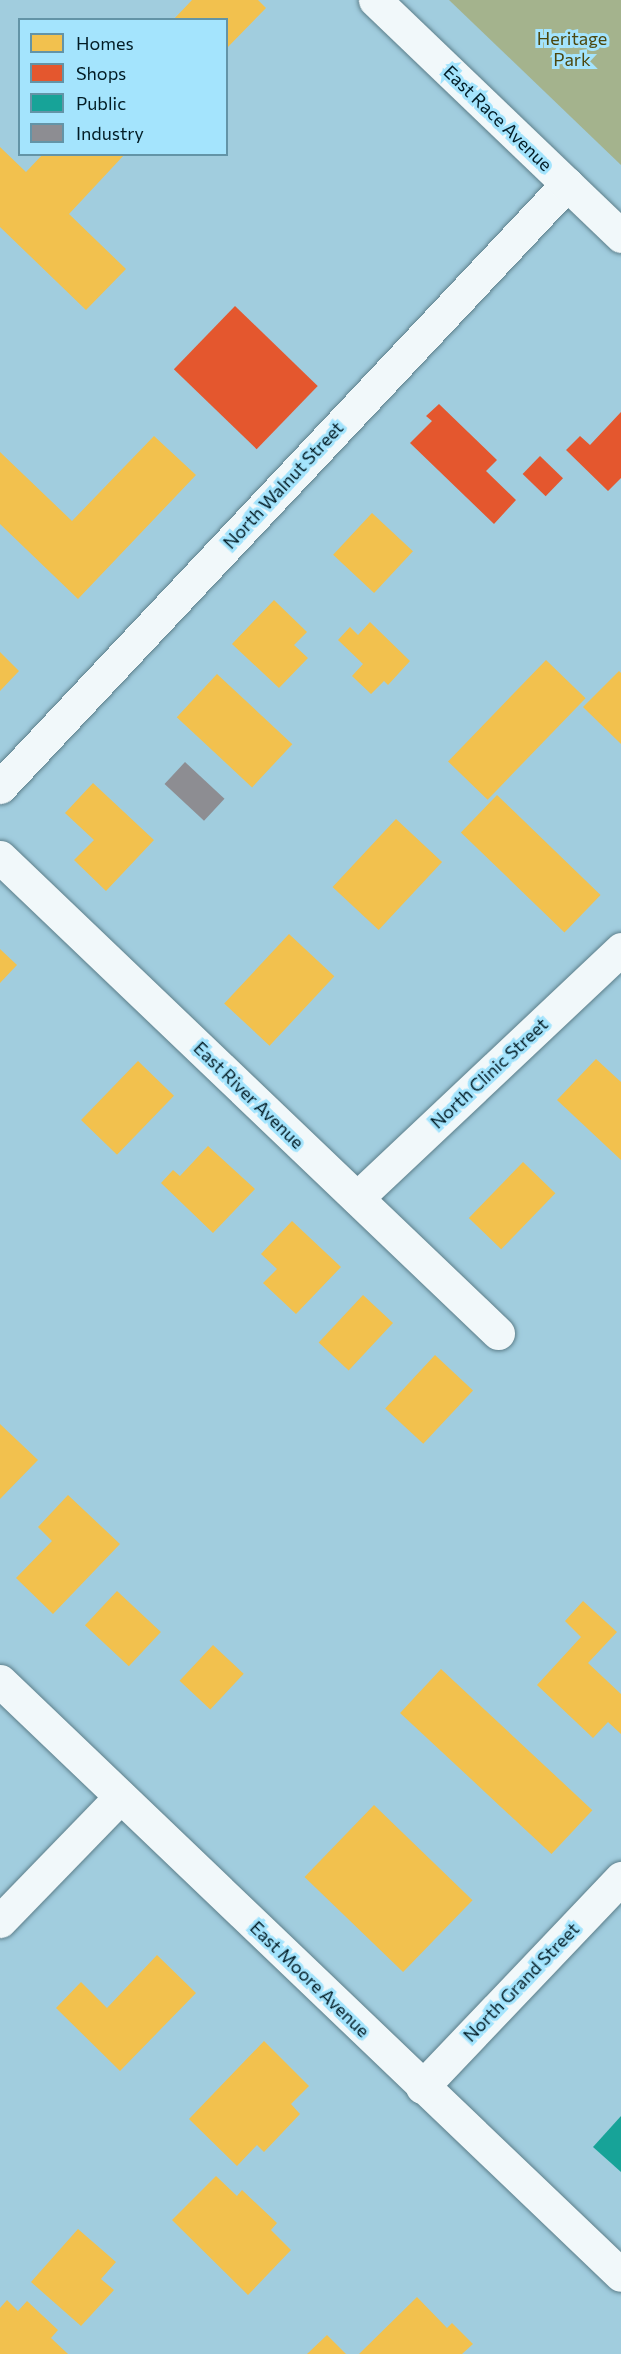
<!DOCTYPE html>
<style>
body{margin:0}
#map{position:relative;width:621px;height:2354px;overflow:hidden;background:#a1cdde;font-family:Commissioner,sans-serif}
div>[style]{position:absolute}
.green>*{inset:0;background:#a4b38d}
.homes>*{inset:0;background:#f2c14e;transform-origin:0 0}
.shops>*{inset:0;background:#e4572e;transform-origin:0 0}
.public>*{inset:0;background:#17a398}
.industry>*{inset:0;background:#8d8d92;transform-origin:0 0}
.roads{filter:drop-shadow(0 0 2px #5c7e8a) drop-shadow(0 0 2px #5c7e8a)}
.minor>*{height:33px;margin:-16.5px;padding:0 16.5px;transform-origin:16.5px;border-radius:16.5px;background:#f1f8fa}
.tertiary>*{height:33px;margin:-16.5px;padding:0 16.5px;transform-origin:16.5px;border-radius:16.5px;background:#f1f8fa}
.primary>*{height:33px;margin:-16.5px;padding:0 16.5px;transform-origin:16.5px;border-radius:16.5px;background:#f1f8fa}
span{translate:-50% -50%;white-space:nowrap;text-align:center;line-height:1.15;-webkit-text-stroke:6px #a4e4fd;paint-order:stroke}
.park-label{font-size:18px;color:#4c470e}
.street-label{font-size:18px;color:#021c25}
.legend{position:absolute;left:18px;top:18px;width:210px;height:138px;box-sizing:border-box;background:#a4e4fd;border:2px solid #6394a7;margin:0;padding:8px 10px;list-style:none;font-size:18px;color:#021c25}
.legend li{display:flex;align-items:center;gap:12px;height:30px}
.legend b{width:30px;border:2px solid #6394a7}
</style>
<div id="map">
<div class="green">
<div style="clip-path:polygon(449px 0,621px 0,621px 165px)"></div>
</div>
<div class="homes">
<div style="clip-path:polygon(192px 0,258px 0,266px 8px,226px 49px,226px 20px,173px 20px)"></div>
<div style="clip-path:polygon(0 147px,26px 172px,43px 154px,125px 154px,69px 214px,126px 269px,86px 310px,0 227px)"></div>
<div style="clip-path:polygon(154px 436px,196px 475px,78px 599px,0 524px,0 452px,72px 521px)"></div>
<div style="left:372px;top:513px;width:56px;height:57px;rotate:43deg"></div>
<div style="clip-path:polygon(274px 600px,307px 632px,294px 645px,308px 658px,279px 688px,232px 644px)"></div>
<div style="clip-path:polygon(370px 622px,410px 661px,388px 685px,384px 681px,371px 694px,352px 676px,363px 664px,338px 640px,350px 627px,358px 635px)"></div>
<div style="clip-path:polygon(0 652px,19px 671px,0 691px)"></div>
<div style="left:546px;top:660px;width:55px;height:141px;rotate:44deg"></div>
<div style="clip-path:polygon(619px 671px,621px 673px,621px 744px,583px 707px)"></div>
<div style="left:217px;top:674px;width:103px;height:59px;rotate:43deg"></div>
<div style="clip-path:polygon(93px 783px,154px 840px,106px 891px,74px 860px,94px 840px,65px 813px)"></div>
<div style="left:497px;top:795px;width:144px;height:52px;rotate:44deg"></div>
<div style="left:396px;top:819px;width:63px;height:93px;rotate:43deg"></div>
<div style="left:289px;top:934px;width:62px;height:95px;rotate:43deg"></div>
<div style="clip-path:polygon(0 949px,17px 965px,0 983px)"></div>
<div style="clip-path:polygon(596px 1059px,621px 1082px,621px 1160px,557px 1100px)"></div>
<div style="left:138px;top:1061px;width:50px;height:82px;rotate:44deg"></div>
<div style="clip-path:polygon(208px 1146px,255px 1189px,213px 1233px,161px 1183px,173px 1170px,180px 1176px)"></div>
<div style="left:523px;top:1162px;width:45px;height:78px;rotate:44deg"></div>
<div style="clip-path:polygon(292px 1221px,341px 1267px,296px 1314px,263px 1283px,277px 1269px,261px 1254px)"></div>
<div style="left:363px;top:1295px;width:41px;height:65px;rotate:43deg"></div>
<div style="left:435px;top:1355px;width:52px;height:73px;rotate:43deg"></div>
<div style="clip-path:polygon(0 1424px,38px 1460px,0 1499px)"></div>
<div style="clip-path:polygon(68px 1495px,120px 1544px,53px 1614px,16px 1578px,52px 1541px,38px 1527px)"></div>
<div style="left:117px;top:1591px;width:60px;height:47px;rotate:43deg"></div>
<div style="clip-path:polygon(583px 1601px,617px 1632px,588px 1663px,621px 1694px,621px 1734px,608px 1722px,593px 1738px,537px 1685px,581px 1637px,565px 1621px)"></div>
<div style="left:213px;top:1645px;width:42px;height:49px;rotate:43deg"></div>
<div style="left:441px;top:1669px;width:207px;height:60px;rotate:43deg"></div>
<div style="left:374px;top:1805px;width:137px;height:100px;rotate:44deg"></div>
<div style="clip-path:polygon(157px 1955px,196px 1993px,120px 2071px,56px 2008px,81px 1982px,107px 2008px)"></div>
<div style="clip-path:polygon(264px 2041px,309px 2086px,291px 2104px,300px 2114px,264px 2152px,257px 2145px,237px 2166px,189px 2119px)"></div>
<div style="clip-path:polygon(216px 2176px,237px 2196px,242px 2190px,277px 2223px,271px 2230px,291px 2250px,248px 2295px,172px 2220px)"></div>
<div style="clip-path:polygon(78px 2229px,116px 2262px,101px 2279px,114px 2290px,81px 2326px,31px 2282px)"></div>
<div style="clip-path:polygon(417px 2297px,447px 2328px,452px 2323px,473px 2344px,462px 2354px,359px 2354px)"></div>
<div style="clip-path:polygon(7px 2300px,18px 2311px,27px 2301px,58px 2330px,51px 2338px,68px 2354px,0 2354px,0 2308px)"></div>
<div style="clip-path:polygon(327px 2335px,346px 2354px,307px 2354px)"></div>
</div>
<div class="shops">
<div style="left:235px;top:306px;width:115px;height:88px;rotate:44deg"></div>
<div style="clip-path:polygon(439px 404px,497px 460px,486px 471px,516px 500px,494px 524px,410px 443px,432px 421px,426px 416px)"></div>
<div style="clip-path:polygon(621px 412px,621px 478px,608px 491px,566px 450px,580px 436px,590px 445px)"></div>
<div style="left:540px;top:456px;width:32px;height:25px;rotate:44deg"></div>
</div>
<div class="public">
<div style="clip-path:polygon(621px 2116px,621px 2172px,593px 2147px)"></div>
</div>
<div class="industry">
<div style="left:185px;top:762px;width:54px;height:30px;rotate:43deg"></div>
</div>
<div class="roads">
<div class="minor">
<div style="left:0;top:787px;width:828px;rotate:-46.76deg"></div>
<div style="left:0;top:857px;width:689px;rotate:43.71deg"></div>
<div style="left:357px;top:1198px;width:363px;rotate:-43.3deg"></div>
<div style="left:0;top:1921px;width:173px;rotate:-45.9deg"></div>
<div style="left:422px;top:2087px;width:289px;rotate:-46.4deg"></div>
</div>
<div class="tertiary">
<div style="left:0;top:1681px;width:859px;rotate:43.73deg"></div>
</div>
<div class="primary">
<div style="left:375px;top:0;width:341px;rotate:43.8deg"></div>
</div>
</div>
<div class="park-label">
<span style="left:572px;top:49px">Heritage<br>Park</span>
</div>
<div class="street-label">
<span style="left:498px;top:118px;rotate:44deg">East Race Avenue</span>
<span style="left:283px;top:485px;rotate:-47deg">North Walnut Street</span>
<span style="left:489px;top:1073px;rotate:-43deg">North Clinic Street</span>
<span style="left:249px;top:1095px;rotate:44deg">East River Avenue</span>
<span style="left:310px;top:1979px;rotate:44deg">East Moore Avenue</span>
<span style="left:521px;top:1982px;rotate:-46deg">North Grand Street</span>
</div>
<ul class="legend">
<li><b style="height:16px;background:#f2c14e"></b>Homes</li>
<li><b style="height:16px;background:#e4572e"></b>Shops</li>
<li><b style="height:16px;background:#17a398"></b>Public</li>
<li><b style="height:16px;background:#8d8d92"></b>Industry</li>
</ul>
</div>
